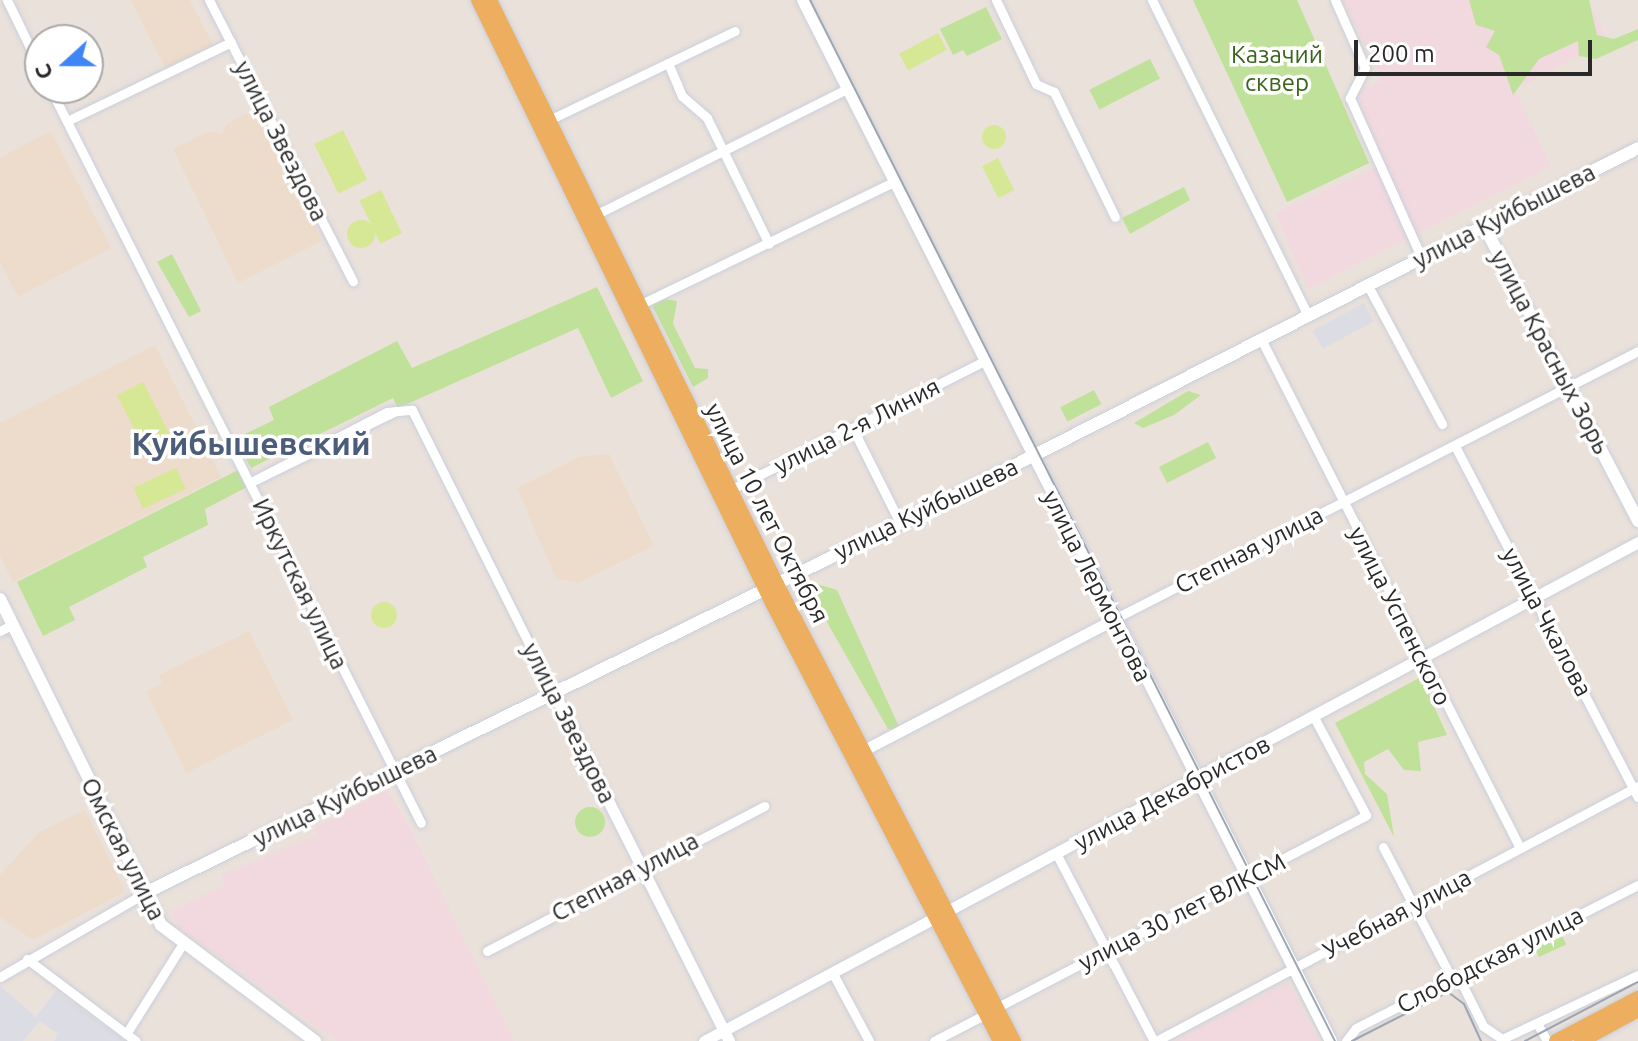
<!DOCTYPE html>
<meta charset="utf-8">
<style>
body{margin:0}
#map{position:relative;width:1638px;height:1041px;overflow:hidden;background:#ebe1db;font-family:Ubuntu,sans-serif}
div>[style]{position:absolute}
.industrial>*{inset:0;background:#dcdce4;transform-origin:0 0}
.education>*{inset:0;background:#eddbcb}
.medical>*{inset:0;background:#f2d9df}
.green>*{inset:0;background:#c0e199;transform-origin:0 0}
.round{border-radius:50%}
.pitch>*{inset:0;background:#d6e895;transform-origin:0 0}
.roads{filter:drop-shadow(0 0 2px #cad0db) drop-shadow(0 0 2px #cad0db)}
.minor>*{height:9px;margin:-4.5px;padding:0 4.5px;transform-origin:4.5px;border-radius:4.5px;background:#fff}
.tertiary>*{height:11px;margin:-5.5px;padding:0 5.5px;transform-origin:5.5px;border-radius:5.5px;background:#fff}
.secondary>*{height:12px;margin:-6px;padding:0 6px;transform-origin:6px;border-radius:6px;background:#fff}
.primary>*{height:14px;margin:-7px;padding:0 7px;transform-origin:7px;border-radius:7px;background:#edae5f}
.tram>*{height:2px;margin:-1px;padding:0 1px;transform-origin:1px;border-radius:1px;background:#9ea6b3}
span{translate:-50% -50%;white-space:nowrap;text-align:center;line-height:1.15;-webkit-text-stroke:7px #fff;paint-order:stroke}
.park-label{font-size:24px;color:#3a641b}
.street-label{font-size:24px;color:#292929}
.district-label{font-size:32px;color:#4b5d79;font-weight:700}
.north{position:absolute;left:24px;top:24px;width:80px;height:80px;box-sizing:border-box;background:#fff;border:2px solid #a9a9a9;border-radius:50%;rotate:249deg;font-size:22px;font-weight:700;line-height:32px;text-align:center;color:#292929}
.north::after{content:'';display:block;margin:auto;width:28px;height:36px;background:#3e86f5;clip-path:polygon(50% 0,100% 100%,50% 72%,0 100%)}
.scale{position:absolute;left:1354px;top:40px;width:238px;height:36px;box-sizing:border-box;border:4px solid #292929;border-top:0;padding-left:10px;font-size:24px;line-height:28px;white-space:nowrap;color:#292929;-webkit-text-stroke:6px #fff;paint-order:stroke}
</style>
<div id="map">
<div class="industrial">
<div style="left:1364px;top:303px;width:21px;height:58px;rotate:62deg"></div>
<div style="clip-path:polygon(0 986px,36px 1017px,56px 991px,126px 1041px,54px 1041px,58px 1034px,40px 1021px,23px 1041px,0 1041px)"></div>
</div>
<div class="education">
<div style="clip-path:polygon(131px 0,190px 0,214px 47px,166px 70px)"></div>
<div style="clip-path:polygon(258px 108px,322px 241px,238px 283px,173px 149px,209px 131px,222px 134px,226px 124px)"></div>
<div style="clip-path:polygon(51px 131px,111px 248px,18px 297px,0 262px,0 158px)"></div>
<div style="clip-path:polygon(155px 345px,221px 477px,13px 582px,0 556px,0 423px)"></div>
<div style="clip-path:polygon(609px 454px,654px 546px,578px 583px,556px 579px,517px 488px,579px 457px)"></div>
<div style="clip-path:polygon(249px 631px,293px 720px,186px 773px,146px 691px,162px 684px,159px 675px)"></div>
<div style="clip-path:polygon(85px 810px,125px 892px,33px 940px,0 917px,0 875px,39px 832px)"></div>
</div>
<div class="medical">
<div style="clip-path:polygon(1343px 0,1588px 0,1608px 40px,1515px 90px,1551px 166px,1308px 289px,1275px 213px,1384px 164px,1352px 94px,1382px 80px)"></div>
<div style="clip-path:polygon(387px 790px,410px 828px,514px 1041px,337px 1041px,178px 927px,171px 911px,225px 885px,220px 875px,317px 835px,314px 828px)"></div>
<div style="clip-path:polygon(1288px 982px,1319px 1041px,1175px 1041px)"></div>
</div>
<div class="green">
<div style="clip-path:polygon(1193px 0,1297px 0,1369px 163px,1287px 202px)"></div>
<div style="clip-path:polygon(1469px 0,1589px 0,1597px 35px,1614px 39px,1638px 29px,1638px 40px,1596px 59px,1579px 56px,1578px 41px,1539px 59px,1513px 95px,1499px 55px,1486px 47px,1495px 31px,1476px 25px)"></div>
<div style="clip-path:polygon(986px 7px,1002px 39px,967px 56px,963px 50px,953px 55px,940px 29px)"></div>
<div style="left:1150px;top:59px;width:22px;height:68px;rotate:63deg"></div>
<div style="clip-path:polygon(1184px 187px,1190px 200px,1130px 234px,1122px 218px)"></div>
<div style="clip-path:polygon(172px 254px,201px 311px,189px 317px,157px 262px)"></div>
<div style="clip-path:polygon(597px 287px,643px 381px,611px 398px,578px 328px,398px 408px,393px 398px,251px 468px,239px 445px,245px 434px,274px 420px,269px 407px,397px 341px,412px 368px)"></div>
<div style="clip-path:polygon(664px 299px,677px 301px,673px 324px,695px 368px,708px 369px,708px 378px,693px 387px,652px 305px)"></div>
<div style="left:1094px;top:390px;width:16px;height:38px;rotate:63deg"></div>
<div style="clip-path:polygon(1188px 391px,1201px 395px,1174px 415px,1143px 428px,1134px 423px)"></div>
<div style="left:1208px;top:442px;width:18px;height:55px;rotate:63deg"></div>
<div style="clip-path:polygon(238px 470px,247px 487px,205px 509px,208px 525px,143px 557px,147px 567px,69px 607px,75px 620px,43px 636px,17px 582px)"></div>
<div style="clip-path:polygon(810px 582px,837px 590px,900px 729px,888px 729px,820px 610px,809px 615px,797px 590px)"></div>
<div style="clip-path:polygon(1421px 677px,1447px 735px,1418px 742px,1421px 771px,1404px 770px,1388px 749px,1364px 762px,1365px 774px,1387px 794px,1394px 837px,1335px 723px)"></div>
<div class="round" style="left:575px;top:807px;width:30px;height:30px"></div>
<div style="left:1559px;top:929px;width:17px;height:30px;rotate:65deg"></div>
</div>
<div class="pitch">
<div style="left:938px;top:33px;width:19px;height:44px;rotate:62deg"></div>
<div class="round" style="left:982px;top:125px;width:24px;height:24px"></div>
<div style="left:343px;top:130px;width:55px;height:32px;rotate:64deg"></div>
<div style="left:998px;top:158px;width:36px;height:18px;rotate:63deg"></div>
<div style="left:381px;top:190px;width:48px;height:24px;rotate:64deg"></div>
<div class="round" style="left:347px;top:220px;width:28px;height:28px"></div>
<div style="left:143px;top:382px;width:65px;height:29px;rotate:63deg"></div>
<div style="left:176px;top:468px;width:23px;height:47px;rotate:65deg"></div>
<div class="round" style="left:371px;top:602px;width:26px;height:26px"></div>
</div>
<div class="roads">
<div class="minor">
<div style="left:7px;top:0;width:76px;rotate:64.1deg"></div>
<div style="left:209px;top:0;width:316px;rotate:62.9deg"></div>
<div style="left:996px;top:0;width:93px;rotate:64.5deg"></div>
<div style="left:1036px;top:84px;width:20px;rotate:24deg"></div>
<div style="left:1054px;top:92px;width:139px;rotate:64deg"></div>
<div style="left:1152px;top:0;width:352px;rotate:63.7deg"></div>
<div style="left:1335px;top:0;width:74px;rotate:66.2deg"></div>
<div style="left:1365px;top:68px;width:34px;rotate:117deg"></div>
<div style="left:1350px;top:98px;width:174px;rotate:65.9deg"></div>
<div style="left:668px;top:63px;width:36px;rotate:67deg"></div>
<div style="left:682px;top:96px;width:33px;rotate:41deg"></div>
<div style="left:707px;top:118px;width:140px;rotate:63.8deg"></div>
<div style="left:50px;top:88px;width:823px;rotate:63.22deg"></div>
<div style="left:549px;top:120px;width:206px;rotate:-25.6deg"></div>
<div style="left:67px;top:121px;width:182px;rotate:-25.7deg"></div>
<div style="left:595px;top:215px;width:282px;rotate:-26.6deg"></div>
<div style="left:1367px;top:284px;width:159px;rotate:61.8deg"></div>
<div style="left:639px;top:305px;width:283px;rotate:-25.8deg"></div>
<div style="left:1261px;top:339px;width:571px;rotate:63.03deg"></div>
<div style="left:853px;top:429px;width:105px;rotate:63.4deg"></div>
<div style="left:1455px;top:446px;width:396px;rotate:62.5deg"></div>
<div style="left:257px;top:479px;width:146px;rotate:-27.3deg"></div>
<div style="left:387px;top:412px;width:25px;rotate:-5deg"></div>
<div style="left:412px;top:410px;width:317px;rotate:63.4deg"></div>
<div style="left:253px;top:481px;width:159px;rotate:-26.1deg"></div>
<div style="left:730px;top:490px;width:285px;rotate:-26.9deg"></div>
<div style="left:1114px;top:619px;width:589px;rotate:-27.09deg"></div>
<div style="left:0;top:631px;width:15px;rotate:-28deg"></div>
<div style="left:1383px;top:847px;width:149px;rotate:62.4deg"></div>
<div style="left:1057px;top:855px;width:210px;rotate:62.5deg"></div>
<div style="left:487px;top:951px;width:313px;rotate:-27.6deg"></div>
<div style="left:27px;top:959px;width:136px;rotate:37deg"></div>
<div style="left:832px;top:972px;width:78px;rotate:61.8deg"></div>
<div style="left:1458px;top:976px;width:56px;rotate:63.4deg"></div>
<div style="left:1483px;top:1026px;width:23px;rotate:34deg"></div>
<div style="left:1502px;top:1039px;width:150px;rotate:-25.2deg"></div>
<div style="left:0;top:977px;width:165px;rotate:-30.1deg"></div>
<div style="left:996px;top:1008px;width:417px;rotate:-27.5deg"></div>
<div style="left:1366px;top:815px;width:111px;rotate:-118deg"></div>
<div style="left:1539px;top:1027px;width:16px;rotate:60deg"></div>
<div style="left:126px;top:1034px;width:105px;rotate:-57.8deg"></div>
<div style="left:934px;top:1041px;width:59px;rotate:-27.4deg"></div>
<div style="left:1156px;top:1041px;width:545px;rotate:-27.88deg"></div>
<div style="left:1346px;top:1041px;width:16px;rotate:-52deg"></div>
<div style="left:1356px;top:1028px;width:316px;rotate:-26.9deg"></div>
</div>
<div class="tertiary">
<div style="left:554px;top:693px;width:390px;rotate:63.3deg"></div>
<div style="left:862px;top:751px;width:283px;rotate:-27.6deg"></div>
<div style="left:704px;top:1041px;width:1059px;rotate:-28.11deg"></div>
</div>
<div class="secondary">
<div style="left:803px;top:0;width:1167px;rotate:63.11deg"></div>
<div style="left:1484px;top:226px;width:333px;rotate:62.4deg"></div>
<div style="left:0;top:599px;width:364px;rotate:63.7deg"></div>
<div style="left:161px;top:925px;width:193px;rotate:37deg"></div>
<div style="left:143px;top:894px;width:848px;rotate:-26.08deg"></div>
<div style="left:905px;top:521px;width:822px;rotate:-26.97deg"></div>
</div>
<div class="primary">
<div style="left:478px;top:0;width:673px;rotate:64.01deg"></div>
<div style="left:773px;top:605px;width:492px;rotate:62.5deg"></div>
<div style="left:490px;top:0;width:651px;rotate:63.83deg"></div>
<div style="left:777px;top:584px;width:515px;rotate:62.59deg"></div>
<div style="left:1556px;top:1041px;width:93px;rotate:-27.7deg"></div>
<div style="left:1581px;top:1041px;width:65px;rotate:-28.5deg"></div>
</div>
</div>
<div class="tram">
<div style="left:810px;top:0;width:1166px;rotate:63.24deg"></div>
<div style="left:1352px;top:1041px;width:108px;rotate:-27deg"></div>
<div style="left:1448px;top:992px;width:20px;rotate:37deg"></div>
<div style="left:1464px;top:1004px;width:41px;rotate:65.3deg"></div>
<div style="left:1525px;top:1041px;width:127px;rotate:-27.6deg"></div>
</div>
<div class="park-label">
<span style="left:1277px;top:69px">Казачий<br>сквер</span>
</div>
<div class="street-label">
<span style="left:281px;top:141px;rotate:63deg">улица Звездова</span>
<span style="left:1504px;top:216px;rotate:-27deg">улица Куйбышева</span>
<span style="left:1550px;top:352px;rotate:62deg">улица Красных Зорь</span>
<span style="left:857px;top:426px;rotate:-27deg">улица 2-я Линия</span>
<span style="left:926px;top:509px;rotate:-26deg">улица Куйбышева</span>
<span style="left:767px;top:513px;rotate:63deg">улица 10 лет Октября</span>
<span style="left:1249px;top:550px;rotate:-27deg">Степная улица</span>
<span style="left:300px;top:584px;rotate:64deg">Иркутская улица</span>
<span style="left:1097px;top:586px;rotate:63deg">улица Лермонтова</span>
<span style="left:1400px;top:616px;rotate:63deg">улица Успенского</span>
<span style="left:1547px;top:622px;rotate:62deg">улица Чкалова</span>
<span style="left:569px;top:723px;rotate:63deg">улица Звездова</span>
<span style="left:1172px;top:793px;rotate:-28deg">улица Декабристов</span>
<span style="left:345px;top:796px;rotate:-26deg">улица Куйбышева</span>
<span style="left:123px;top:849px;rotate:63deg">Омская улица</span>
<span style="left:625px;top:877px;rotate:-28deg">Степная улица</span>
<span style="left:1182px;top:912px;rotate:-27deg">улица 30 лет ВЛКСМ</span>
<span style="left:1397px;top:914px;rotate:-28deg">Учебная улица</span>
<span style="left:1490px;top:960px;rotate:-27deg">Слободская улица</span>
</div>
<div class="district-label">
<span style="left:251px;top:443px">Куйбышевский</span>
</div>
<div class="north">С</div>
<div class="scale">200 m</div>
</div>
